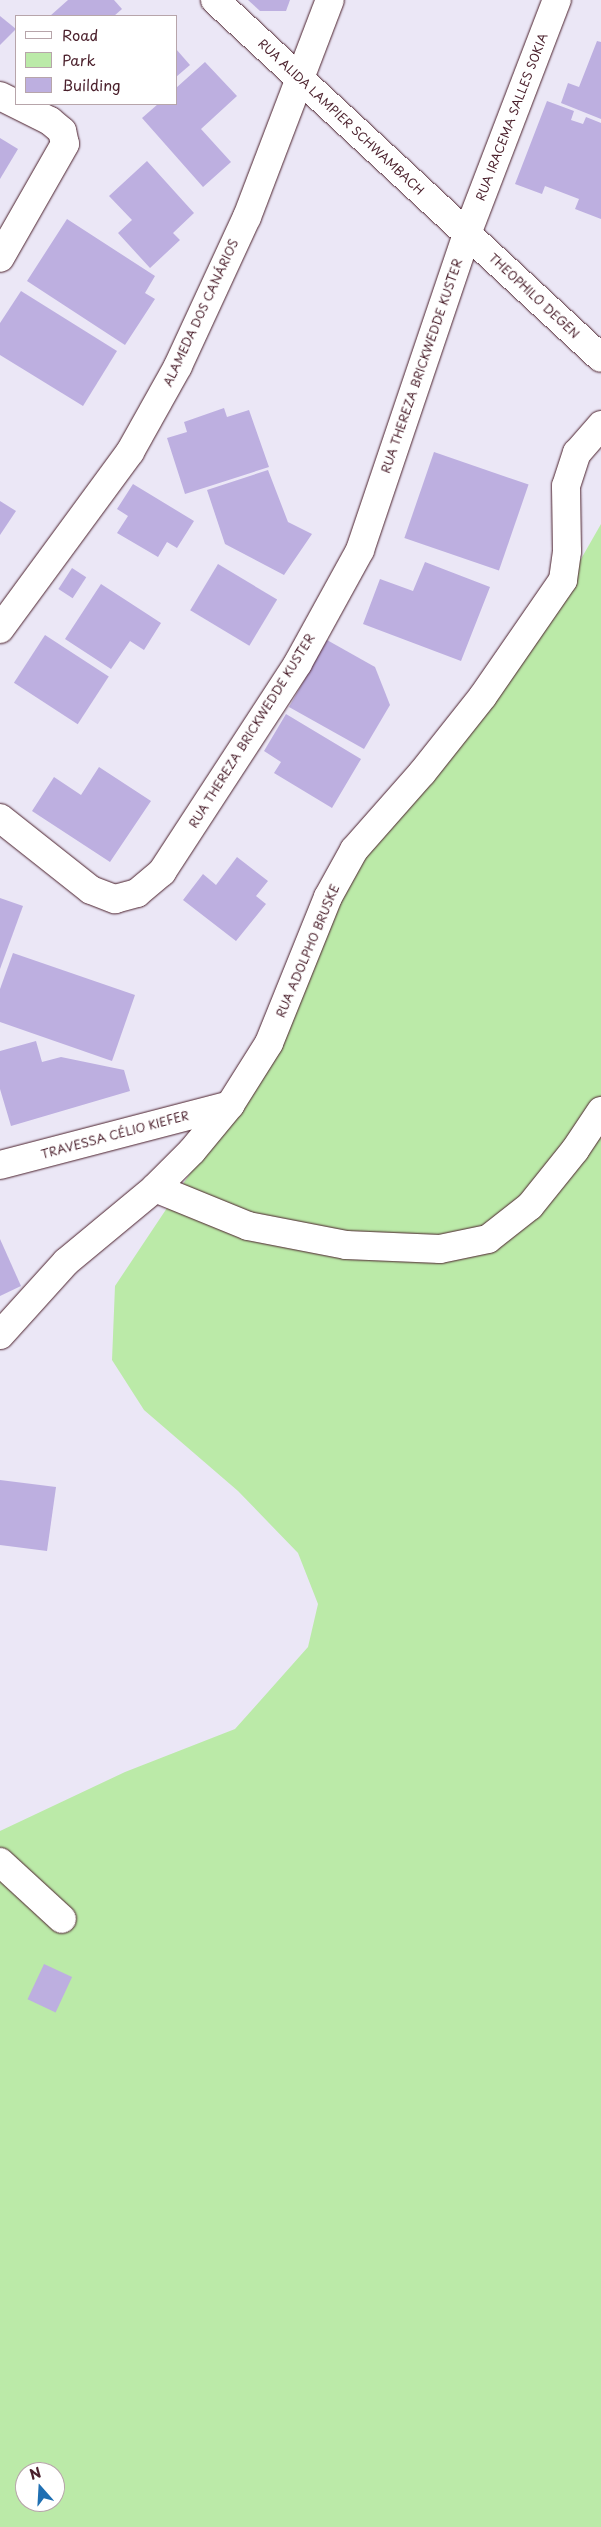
<!DOCTYPE html>
<meta charset="utf-8">
<style>
body{margin:0}
#map{position:relative;width:601px;height:2527px;overflow:hidden;background:#ebe7f6;font-family:"Playpen Sans",sans-serif}
div>[style]{position:absolute}
.green>*{inset:0;background:#bbeaa8}
.building>*{inset:0;background:#bdafe0;transform-origin:0 0}
.roads{filter:drop-shadow(0 0 1px #4a1f2b) drop-shadow(0 0 1px #4a1f2b)}
.street>*{height:28px;margin:-14px;padding:0 14px;transform-origin:14px;border-radius:14px;background:#fff}
span{translate:-50% -50%;white-space:nowrap;text-align:center;line-height:1.15;-webkit-text-stroke:4.5px #fff;paint-order:stroke}
.street-label{font-size:12px;color:#4a1f2b}
.legend{position:absolute;left:15px;top:15px;width:162px;height:90px;box-sizing:border-box;background:#fff;border:1px solid #b7a5aa;margin:0;padding:6px 9px;list-style:none;font-size:15px;color:#4a1f2b}
.legend li{display:flex;align-items:center;gap:10px;height:25px}
.legend b{width:25px;border:1px solid #b7a5aa}
.north{position:absolute;left:15px;top:2462px;width:50px;height:50px;box-sizing:border-box;background:#fff;border:1px solid #b7a5aa;border-radius:50%;rotate:341deg;font-size:14px;font-weight:700;line-height:20px;text-align:center;color:#4a1f2b}
.north::after{content:'';display:block;margin:auto;width:18px;height:22px;background:#1f6fb2;clip-path:polygon(50% 0,100% 100%,50% 72%,0 100%)}
</style>
<div id="map">
<div class="green">
<div style="clip-path:polygon(evenodd,601px 524px,601px 2527px,0 2527px,0 1831px,125px 1772px,235px 1729px,308px 1647px,318px 1604px,298px 1553px,238px 1491px,144px 1410px,112px 1360px,115px 1286px,253px 1079px,308px 908px,354px 845px,414px 779px,581px 559px,601px 524px,25px 2472px,55px 2472px,55px 2502px,25px 2502px,25px 2472px)"></div>
</div>
<div class="building">
<div style="clip-path:polygon(68px 0,114px 0,122px 9px,114px 16px,50px 16px)"></div>
<div style="clip-path:polygon(248px 0,290px 0,286px 11px,260px 11px)"></div>
<div style="clip-path:polygon(0 16px,16px 29px,0 45px)"></div>
<div style="clip-path:polygon(597px 41px,601px 42px,601px 119px,561px 103px,568px 83px,579px 87px)"></div>
<div style="clip-path:polygon(176px 49px,190px 65px,176px 77px)"></div>
<div style="clip-path:polygon(205px 62px,237px 96px,201px 129px,231px 162px,203px 187px,142px 118px,158px 104px,176px 104px,176px 88px)"></div>
<div style="clip-path:polygon(547px 101px,574px 111px,571px 120px,583px 124px,586px 117px,601px 123px,601px 219px,575px 209px,579px 199px,545px 186px,542px 194px,515px 184px)"></div>
<div style="clip-path:polygon(0 138px,18px 149px,0 179px)"></div>
<div style="clip-path:polygon(147px 161px,194px 213px,173px 233px,180px 240px,150px 268px,118px 233px,132px 220px,109px 196px)"></div>
<div style="clip-path:polygon(67px 219px,155px 276px,145px 293px,155px 299px,125px 345px,27px 281px)"></div>
<div style="clip-path:polygon(21px 291px,117px 351px,83px 406px,0 355px,0 323px)"></div>
<div style="clip-path:polygon(224px 408px,227px 417px,249px 410px,269px 467px,185px 494px,167px 438px,187px 432px,184px 422px)"></div>
<div style="left:434px;top:452px;width:100px;height:91px;rotate:19deg"></div>
<div style="clip-path:polygon(268px 470px,288px 522px,312px 534px,284px 575px,225px 544px,207px 490px)"></div>
<div style="clip-path:polygon(133px 484px,194px 521px,177px 548px,167px 542px,158px 557px,117px 533px,128px 516px,117px 509px)"></div>
<div style="clip-path:polygon(0 501px,16px 511px,0 535px)"></div>
<div style="clip-path:polygon(425px 562px,490px 587px,461px 661px,363px 624px,380px 579px,413px 591px)"></div>
<div style="left:218px;top:564px;width:69px;height:54px;rotate:31deg"></div>
<div style="left:72px;top:568px;width:17px;height:25px;rotate:33deg"></div>
<div style="clip-path:polygon(101px 584px,161px 623px,144px 650px,130px 641px,111px 669px,65px 639px)"></div>
<div style="left:45px;top:635px;width:76px;height:57px;rotate:33deg"></div>
<div style="clip-path:polygon(327px 640px,375px 667px,390px 705px,364px 749px,289px 707px)"></div>
<div style="clip-path:polygon(286px 714px,361px 759px,332px 808px,274px 773px,281px 762px,264px 751px)"></div>
<div style="clip-path:polygon(99px 767px,151px 801px,110px 862px,32px 811px,54px 777px,81px 795px)"></div>
<div style="clip-path:polygon(237px 857px,268px 881px,256px 896px,266px 904px,236px 941px,183px 900px,203px 874px,216px 885px)"></div>
<div style="clip-path:polygon(0 898px,23px 906px,0 969px)"></div>
<div style="clip-path:polygon(13px 953px,135px 995px,112px 1061px,0 1022px,0 989px)"></div>
<div style="clip-path:polygon(36px 1041px,42px 1062px,61px 1057px,124px 1070px,130px 1091px,11px 1126px,0 1089px,0 1051px)"></div>
<div style="clip-path:polygon(0 1239px,21px 1286px,0 1296px)"></div>
<div style="clip-path:polygon(0 1480px,56px 1487px,47px 1551px,0 1545px)"></div>
<div style="left:44px;top:1964px;width:31px;height:39px;rotate:25deg"></div>
</div>
<div class="roads">
<div class="street">
<div style="left:215px;top:0;width:526px;rotate:42.84deg"></div>
<div style="left:0;top:96px;width:56px;rotate:26.6deg"></div>
<div style="left:50px;top:121px;width:16px;rotate:40deg"></div>
<div style="left:62px;top:131px;width:13px;rotate:77deg"></div>
<div style="left:65px;top:144px;width:131px;rotate:119.7deg"></div>
<div style="left:0;top:629px;width:220px;rotate:-53.7deg"></div>
<div style="left:130px;top:452px;width:98px;rotate:-60.8deg"></div>
<div style="left:178px;top:366px;width:164px;rotate:-65.2deg"></div>
<div style="left:247px;top:217px;width:232px;rotate:-69.1deg"></div>
<div style="left:0;top:818px;width:116px;rotate:38.4deg"></div>
<div style="left:91px;top:890px;width:26px;rotate:21deg"></div>
<div style="left:115px;top:899px;width:23px;rotate:-15deg"></div>
<div style="left:137px;top:893px;width:33px;rotate:-40deg"></div>
<div style="left:162px;top:872px;width:249px;rotate:-56.9deg"></div>
<div style="left:298px;top:663px;width:129px;rotate:-61.2deg"></div>
<div style="left:360px;top:550px;width:334px;rotate:-71.3deg"></div>
<div style="left:467px;top:234px;width:251px;rotate:-69deg"></div>
<div style="left:0;top:1165px;width:238px;rotate:-14.6deg"></div>
<div style="left:155px;top:1188px;width:100px;rotate:22.2deg"></div>
<div style="left:248px;top:1226px;width:100px;rotate:11deg"></div>
<div style="left:346px;top:1245px;width:94px;rotate:2.4deg"></div>
<div style="left:440px;top:1249px;width:49px;rotate:-11.8deg"></div>
<div style="left:488px;top:1239px;width:53px;rotate:-38.2deg"></div>
<div style="left:530px;top:1206px;width:72px;rotate:-51.2deg"></div>
<div style="left:575px;top:1150px;width:47px;rotate:-56.3deg"></div>
<div style="left:0;top:1335px;width:98px;rotate:-47.9deg"></div>
<div style="left:66px;top:1262px;width:116px;rotate:-39.7deg"></div>
<div style="left:155px;top:1188px;width:52px;rotate:-45deg"></div>
<div style="left:192px;top:1151px;width:60px;rotate:-50.4deg"></div>
<div style="left:230px;top:1105px;width:73px;rotate:-57.8deg"></div>
<div style="left:269px;top:1043px;width:157px;rotate:-68deg"></div>
<div style="left:328px;top:897px;width:54px;rotate:-61deg"></div>
<div style="left:354px;top:850px;width:103px;rotate:-48.6deg"></div>
<div style="left:422px;top:773px;width:98px;rotate:-51.6deg"></div>
<div style="left:483px;top:696px;width:141px;rotate:-55.4deg"></div>
<div style="left:563px;top:580px;width:29px;rotate:-82deg"></div>
<div style="left:567px;top:551px;width:65px;rotate:-90.9deg"></div>
<div style="left:566px;top:486px;width:35px;rotate:-72deg"></div>
<div style="left:577px;top:453px;width:37px;rotate:-49deg"></div>
<div style="left:0;top:1862px;width:84px;rotate:42.6deg"></div>
</div>
</div>
<div class="street-label">
<span style="left:341px;top:117px;rotate:43deg">RUA ALIDA LAMPIER SCHWAMBACH</span>
<span style="left:512px;top:117px;rotate:-69deg">RUA IRACEMA SALLES SOKIA</span>
<span style="left:534px;top:296px;rotate:43deg">THEOPHILO DEGEN</span>
<span style="left:201px;top:313px;rotate:-65deg">ALAMEDA DOS CANÁRIOS</span>
<span style="left:422px;top:366px;rotate:-71deg">RUA THEREZA BRICKWEDDE KUSTER</span>
<span style="left:252px;top:731px;rotate:-58deg">RUA THEREZA BRICKWEDDE KUSTER</span>
<span style="left:308px;top:951px;rotate:-67deg">RUA ADOLPHO BRUSKE</span>
<span style="left:115px;top:1135px;rotate:-15deg">TRAVESSA CÉLIO KIEFER</span>
</div>
<ul class="legend">
<li><b style="height:6px;background:#fff"></b>Road</li>
<li><b style="height:14px;background:#bbeaa8"></b>Park</li>
<li><b style="height:14px;background:#bdafe0"></b>Building</li>
</ul>
<div class="north">N</div>
</div>
